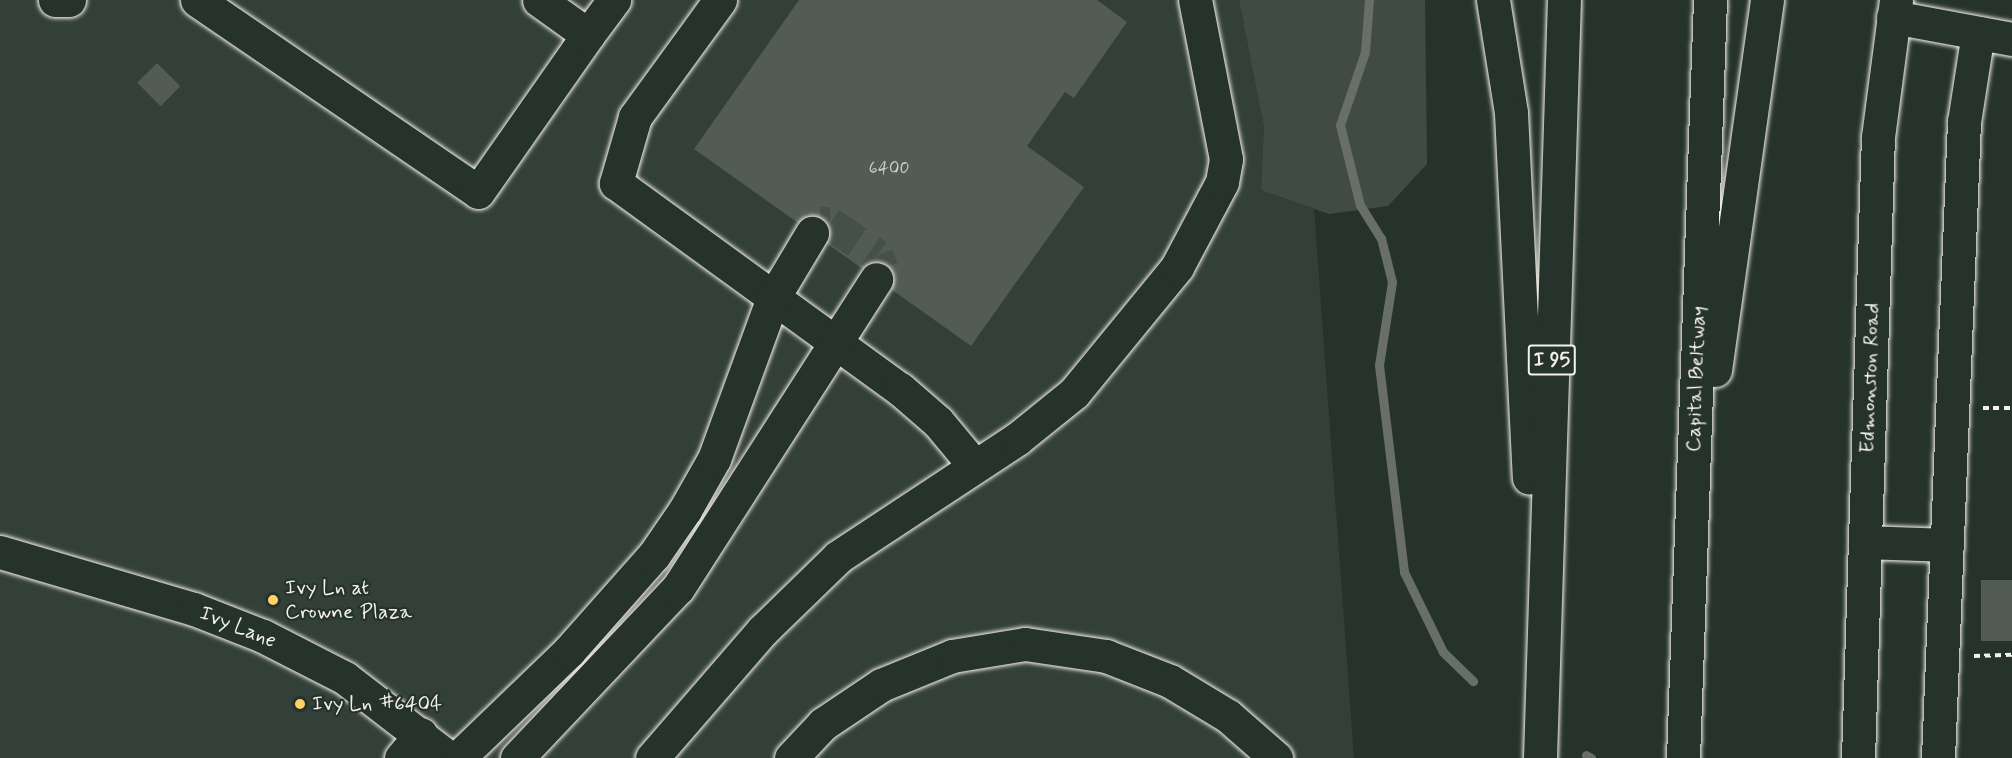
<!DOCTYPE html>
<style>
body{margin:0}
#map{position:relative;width:2012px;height:758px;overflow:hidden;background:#26332d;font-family:Mynerve,sans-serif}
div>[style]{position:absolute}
.built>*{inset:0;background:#333f39}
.green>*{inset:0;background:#414b45}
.stream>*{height:9px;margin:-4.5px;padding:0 4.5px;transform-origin:4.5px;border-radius:4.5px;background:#676f68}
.building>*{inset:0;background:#525c55;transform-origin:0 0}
.minor-tunnel>*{height:33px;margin-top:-16.5px;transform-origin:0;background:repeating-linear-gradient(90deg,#455049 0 33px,transparent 0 49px)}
.path>*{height:4px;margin-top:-2px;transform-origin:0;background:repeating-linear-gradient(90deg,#f4f1e8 0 6px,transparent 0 10.5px)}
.roads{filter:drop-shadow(0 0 2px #f4f1e8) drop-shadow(0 0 2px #f4f1e8)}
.minor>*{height:33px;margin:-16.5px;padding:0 16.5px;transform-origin:16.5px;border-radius:16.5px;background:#26332d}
.highway>*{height:33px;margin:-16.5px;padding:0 16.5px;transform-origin:16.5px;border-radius:16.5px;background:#26332d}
.dots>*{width:16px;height:16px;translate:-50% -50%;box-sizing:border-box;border:3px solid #26332d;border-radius:50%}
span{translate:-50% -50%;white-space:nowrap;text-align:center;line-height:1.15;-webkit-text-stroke:4.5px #26332d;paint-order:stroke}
.number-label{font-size:18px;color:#ccccc3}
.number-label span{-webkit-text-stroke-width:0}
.shield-label span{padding:2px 4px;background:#26332d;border:2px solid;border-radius:4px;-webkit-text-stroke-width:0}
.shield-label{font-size:20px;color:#f4f1e8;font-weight:700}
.street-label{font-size:21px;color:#f4f1e8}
.poi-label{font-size:21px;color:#f4f1e8}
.left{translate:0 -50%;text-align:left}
</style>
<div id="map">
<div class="built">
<div style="clip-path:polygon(0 0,1239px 0,1264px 127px,1261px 190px,1314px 209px,1354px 758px,0 758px)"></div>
</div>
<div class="green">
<div style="clip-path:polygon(1239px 0,1425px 0,1427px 164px,1388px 206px,1329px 214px,1261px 190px,1264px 127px)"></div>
</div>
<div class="stream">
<div style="left:1369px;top:0;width:52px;rotate:94.4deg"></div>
<div style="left:1365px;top:52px;width:77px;rotate:108.9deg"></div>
<div style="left:1340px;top:125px;width:82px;rotate:76deg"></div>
<div style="left:1360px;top:205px;width:39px;rotate:58deg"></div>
<div style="left:1381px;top:238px;width:45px;rotate:76deg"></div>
<div style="left:1392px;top:282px;width:84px;rotate:98.9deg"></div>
<div style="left:1379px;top:365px;width:209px;rotate:83.1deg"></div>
<div style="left:1404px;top:572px;width:89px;rotate:64deg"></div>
<div style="left:1443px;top:652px;width:42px;rotate:44deg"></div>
<div style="left:1586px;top:755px;width:6px;rotate:31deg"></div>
</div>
<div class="building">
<div style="clip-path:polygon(799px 0,1097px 0,1127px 22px,1074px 98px,1065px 92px,1027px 146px,1084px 187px,971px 346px,694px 149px)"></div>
<div style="left:157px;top:63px;width:33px;height:28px;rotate:45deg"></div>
<div style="left:2012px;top:580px;width:61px;height:31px;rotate:90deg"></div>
</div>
<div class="minor-tunnel">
<div style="left:812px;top:233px;width:13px;rotate:-51deg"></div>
<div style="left:820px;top:223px;width:10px"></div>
<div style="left:830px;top:223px;width:57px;rotate:34.2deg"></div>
<div style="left:877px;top:255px;width:14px;rotate:69deg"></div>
<div style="left:882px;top:268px;width:13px;rotate:119deg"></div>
</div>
<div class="path">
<div style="left:1983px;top:408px;width:29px"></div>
<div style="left:1974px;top:656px;width:38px;rotate:-2deg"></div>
</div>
<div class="roads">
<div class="minor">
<div style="left:55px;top:0;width:14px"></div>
<div style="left:197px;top:0;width:340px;rotate:34.3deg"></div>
<div style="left:478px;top:192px;width:192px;rotate:-55deg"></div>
<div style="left:588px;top:35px;width:60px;rotate:-144.5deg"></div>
<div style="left:720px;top:0;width:145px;rotate:126deg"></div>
<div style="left:635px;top:117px;width:69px;rotate:106.1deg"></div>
<div style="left:616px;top:183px;width:351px;rotate:36deg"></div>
<div style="left:900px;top:389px;width:50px;rotate:41deg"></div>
<div style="left:938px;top:422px;width:55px;rotate:50.2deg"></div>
<div style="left:1893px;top:17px;width:121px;rotate:10.5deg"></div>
<div style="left:588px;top:35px;width:44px;rotate:-53.4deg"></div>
<div style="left:1865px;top:542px;width:82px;rotate:2.1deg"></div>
<div style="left:0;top:552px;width:202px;rotate:16.4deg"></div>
<div style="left:194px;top:609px;width:74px;rotate:21.4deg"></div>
<div style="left:263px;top:636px;width:92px;rotate:27.1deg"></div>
<div style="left:345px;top:678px;width:131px;rotate:37.6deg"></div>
<div style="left:401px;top:758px;width:31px;rotate:-50deg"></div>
<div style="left:458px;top:758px;width:154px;rotate:-43.9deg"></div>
<div style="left:569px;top:651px;width:128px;rotate:-48.5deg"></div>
<div style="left:654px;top:555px;width:55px;rotate:-55.4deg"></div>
<div style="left:685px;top:510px;width:59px;rotate:-60.4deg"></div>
<div style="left:714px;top:459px;width:171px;rotate:-69.9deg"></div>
<div style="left:773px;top:298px;width:76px;rotate:-59deg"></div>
<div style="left:517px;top:758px;width:234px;rotate:-46.6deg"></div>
<div style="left:678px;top:588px;width:367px;rotate:-57.3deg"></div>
<div style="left:652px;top:758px;width:168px;rotate:-49.1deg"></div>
<div style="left:762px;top:631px;width:106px;rotate:-44.2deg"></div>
<div style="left:838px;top:557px;width:214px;rotate:-33.4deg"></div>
<div style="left:1017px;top:439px;width:73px;rotate:-38.9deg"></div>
<div style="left:1074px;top:393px;width:163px;rotate:-50.7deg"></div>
<div style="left:1177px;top:267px;width:96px;rotate:-62.1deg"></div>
<div style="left:1222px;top:182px;width:23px;rotate:-80deg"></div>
<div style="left:1226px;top:159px;width:162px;rotate:-101deg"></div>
<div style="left:791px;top:758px;width:47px;rotate:-46.7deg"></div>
<div style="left:823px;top:724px;width:70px;rotate:-33.9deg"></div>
<div style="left:881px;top:685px;width:77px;rotate:-22.2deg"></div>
<div style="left:952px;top:656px;width:74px;rotate:-9.3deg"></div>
<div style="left:1025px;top:644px;width:82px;rotate:8.4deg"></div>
<div style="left:1106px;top:656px;width:69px;rotate:21.3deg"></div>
<div style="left:1170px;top:681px;width:68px;rotate:31.1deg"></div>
<div style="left:1228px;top:716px;width:64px;rotate:41.2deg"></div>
<div style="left:1858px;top:758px;width:621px;rotate:-88.16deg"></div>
<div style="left:1878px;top:137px;width:138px;rotate:-82.5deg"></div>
<div style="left:1938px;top:758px;width:637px;rotate:-87.66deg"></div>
<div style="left:1964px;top:122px;width:90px;rotate:-81.1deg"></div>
</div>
<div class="highway">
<div style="left:1493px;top:0;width:114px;rotate:80.9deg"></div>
<div style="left:1511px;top:113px;width:365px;rotate:87.2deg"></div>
<div style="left:1715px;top:370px;width:374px;rotate:-82deg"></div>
<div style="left:1540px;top:758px;width:758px;rotate:-88.19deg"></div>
<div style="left:1683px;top:758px;width:758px;rotate:-87.96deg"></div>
</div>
</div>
<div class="dots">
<div style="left:273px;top:600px;background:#ffd166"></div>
<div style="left:300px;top:704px;background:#ffd166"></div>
</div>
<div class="number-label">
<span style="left:889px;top:168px">6400</span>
</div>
<div class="shield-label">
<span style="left:1552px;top:360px">I 95</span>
</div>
<div class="street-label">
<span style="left:1870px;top:378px;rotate:-88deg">Edmonston Road</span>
<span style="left:1696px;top:379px;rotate:-88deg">Capital Beltway</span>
<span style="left:238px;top:627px;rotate:22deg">Ivy Lane</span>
</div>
<div class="poi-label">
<span class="left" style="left:285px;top:600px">Ivy Ln at<br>Crowne Plaza</span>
<span class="left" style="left:312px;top:704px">Ivy Ln #6404</span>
</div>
</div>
